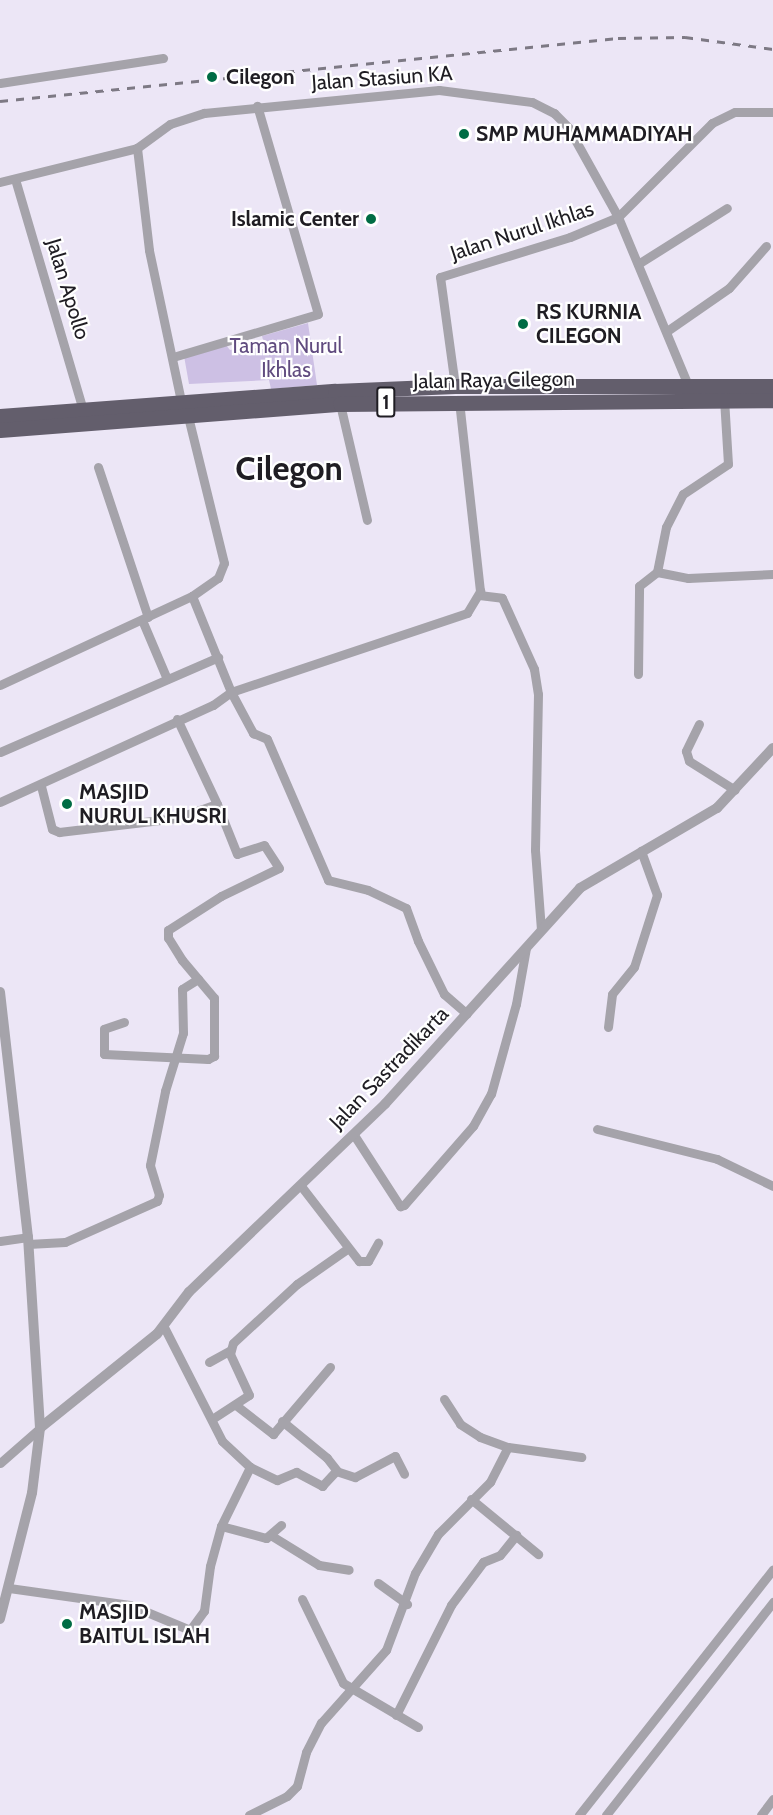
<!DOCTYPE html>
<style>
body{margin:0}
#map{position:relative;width:773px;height:1815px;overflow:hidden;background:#ece6f6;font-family:Cabin,sans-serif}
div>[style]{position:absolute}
.green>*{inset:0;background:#cdc0e4}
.minor>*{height:9px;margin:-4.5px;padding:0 4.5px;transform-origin:4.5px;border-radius:4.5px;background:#a5a3aa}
.tertiary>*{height:10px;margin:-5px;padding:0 5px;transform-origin:5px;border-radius:5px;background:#a5a3aa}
.trunk>*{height:15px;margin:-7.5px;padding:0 7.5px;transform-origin:7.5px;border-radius:7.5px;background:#635e6c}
.rail>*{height:3px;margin-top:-1.5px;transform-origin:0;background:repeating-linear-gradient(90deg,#7d7984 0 8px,transparent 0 16px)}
.dots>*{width:16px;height:16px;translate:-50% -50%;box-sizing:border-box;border:3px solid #fff;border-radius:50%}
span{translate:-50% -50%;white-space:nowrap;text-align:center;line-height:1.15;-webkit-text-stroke:4.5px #fff;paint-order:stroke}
.shield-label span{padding:2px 4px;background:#fff;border:2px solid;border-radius:4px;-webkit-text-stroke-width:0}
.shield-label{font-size:20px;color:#1f1d23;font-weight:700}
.poi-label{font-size:21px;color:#1f1d23;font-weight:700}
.left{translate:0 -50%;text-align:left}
.right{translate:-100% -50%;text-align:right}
.street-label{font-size:21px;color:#1f1d23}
.park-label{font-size:21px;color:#604b7f}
.town-label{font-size:33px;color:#1f1d23;font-weight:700}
</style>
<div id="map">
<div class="green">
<div style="clip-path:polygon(308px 323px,317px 385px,271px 389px,269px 380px,189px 384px,184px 356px,226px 345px,230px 350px,264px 344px,262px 336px)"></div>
</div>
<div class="minor">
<div style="left:0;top:83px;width:165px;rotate:-8.7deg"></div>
<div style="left:15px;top:179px;width:241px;rotate:73.6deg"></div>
<div style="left:0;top:182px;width:141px;rotate:-13.9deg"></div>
<div style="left:638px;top:264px;width:105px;rotate:-32.2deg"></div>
<div style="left:667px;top:331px;width:75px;rotate:-34.7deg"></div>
<div style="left:729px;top:288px;width:56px;rotate:-48.6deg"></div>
<div style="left:173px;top:357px;width:151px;rotate:-16.5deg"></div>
<div style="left:318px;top:314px;width:217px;rotate:-106.3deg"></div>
<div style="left:455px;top:386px;width:110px;rotate:-97.8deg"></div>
<div style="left:440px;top:277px;width:136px;rotate:-17.1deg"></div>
<div style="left:570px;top:237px;width:52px;rotate:-22.6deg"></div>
<div style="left:618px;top:217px;width:133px;rotate:-45deg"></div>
<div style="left:712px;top:123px;width:25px;rotate:-26deg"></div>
<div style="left:735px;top:112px;width:38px"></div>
<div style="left:181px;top:401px;width:154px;rotate:-102deg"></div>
<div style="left:149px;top:250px;width:103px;rotate:-96.7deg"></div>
<div style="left:137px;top:148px;width:41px;rotate:-36deg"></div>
<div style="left:170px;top:124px;width:36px;rotate:-18deg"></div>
<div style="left:204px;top:113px;width:236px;rotate:-5.6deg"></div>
<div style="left:439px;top:90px;width:94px;rotate:7.4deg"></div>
<div style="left:532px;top:102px;width:25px;rotate:27deg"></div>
<div style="left:554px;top:113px;width:20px;rotate:45deg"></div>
<div style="left:568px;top:127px;width:103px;rotate:60.9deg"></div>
<div style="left:618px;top:217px;width:182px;rotate:67.4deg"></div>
<div style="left:340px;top:404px;width:119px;rotate:76.9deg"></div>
<div style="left:98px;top:467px;width:158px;rotate:71.6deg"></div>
<div style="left:657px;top:572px;width:32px;rotate:11deg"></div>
<div style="left:688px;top:578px;width:85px;rotate:-2.7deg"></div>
<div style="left:479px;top:595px;width:23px;rotate:7deg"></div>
<div style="left:502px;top:598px;width:78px;rotate:65.7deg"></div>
<div style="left:534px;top:669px;width:25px;rotate:81deg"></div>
<div style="left:538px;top:694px;width:156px;rotate:91.1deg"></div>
<div style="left:535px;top:850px;width:80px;rotate:85.7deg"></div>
<div style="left:192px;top:596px;width:104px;rotate:67.9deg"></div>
<div style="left:231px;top:692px;width:249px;rotate:-18.5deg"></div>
<div style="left:467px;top:613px;width:26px;rotate:-59deg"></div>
<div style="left:480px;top:591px;width:192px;rotate:-96.3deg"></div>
<div style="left:142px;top:620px;width:64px;rotate:67deg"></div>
<div style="left:638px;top:674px;width:88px;rotate:-89.3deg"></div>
<div style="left:639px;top:586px;width:23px;rotate:-38deg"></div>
<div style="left:657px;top:572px;width:46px;rotate:-78.7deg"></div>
<div style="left:666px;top:527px;width:37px;rotate:-63deg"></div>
<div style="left:683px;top:494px;width:54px;rotate:-33.7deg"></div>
<div style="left:728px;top:464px;width:66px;rotate:-93.5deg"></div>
<div style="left:0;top:685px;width:212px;rotate:-24.9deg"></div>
<div style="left:192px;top:596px;width:32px;rotate:-35deg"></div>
<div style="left:218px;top:578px;width:16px;rotate:-68deg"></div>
<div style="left:224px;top:563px;width:151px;rotate:-103.8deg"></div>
<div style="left:699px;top:724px;width:30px;rotate:116deg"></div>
<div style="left:686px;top:751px;width:10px;rotate:73deg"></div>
<div style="left:689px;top:761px;width:54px;rotate:32.2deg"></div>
<div style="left:0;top:752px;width:238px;rotate:-23.5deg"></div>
<div style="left:41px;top:786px;width:44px;rotate:75.7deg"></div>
<div style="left:52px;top:829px;width:8px;rotate:23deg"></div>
<div style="left:59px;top:832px;width:119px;rotate:-6.8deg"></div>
<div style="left:177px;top:818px;width:42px;rotate:-19.3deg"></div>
<div style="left:217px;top:804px;width:94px;rotate:-115.2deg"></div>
<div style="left:0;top:802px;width:234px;rotate:-24.5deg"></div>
<div style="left:213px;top:705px;width:22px;rotate:-36deg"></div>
<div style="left:231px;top:692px;width:47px;rotate:61.8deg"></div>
<div style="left:253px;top:733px;width:15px;rotate:23deg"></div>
<div style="left:267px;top:739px;width:154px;rotate:66.6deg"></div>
<div style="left:328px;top:880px;width:41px;rotate:14deg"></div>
<div style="left:368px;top:890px;width:42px;rotate:25.3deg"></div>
<div style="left:406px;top:908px;width:35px;rotate:70deg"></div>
<div style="left:418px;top:941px;width:59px;rotate:63.9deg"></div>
<div style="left:444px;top:994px;width:30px;rotate:41deg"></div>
<div style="left:124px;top:1022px;width:21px;rotate:161deg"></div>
<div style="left:104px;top:1029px;width:25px;rotate:90deg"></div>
<div style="left:104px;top:1054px;width:104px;rotate:2.8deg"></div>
<div style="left:208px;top:1059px;width:7px;rotate:-27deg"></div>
<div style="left:214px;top:1056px;width:58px;rotate:-90deg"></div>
<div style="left:214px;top:998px;width:50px;rotate:-130.1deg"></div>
<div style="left:182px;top:960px;width:26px;rotate:-122deg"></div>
<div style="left:168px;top:938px;width:8px;rotate:-90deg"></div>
<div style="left:168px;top:930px;width:63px;rotate:-32.7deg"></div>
<div style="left:221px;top:896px;width:64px;rotate:-25.8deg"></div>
<div style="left:279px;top:868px;width:27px;rotate:-123deg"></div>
<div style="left:264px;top:845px;width:28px;rotate:162deg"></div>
<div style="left:237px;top:854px;width:54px;rotate:-111.8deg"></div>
<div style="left:608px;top:1027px;width:33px;rotate:-83deg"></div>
<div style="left:612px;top:994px;width:35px;rotate:-51deg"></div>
<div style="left:634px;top:967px;width:76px;rotate:-72.3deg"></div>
<div style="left:657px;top:895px;width:47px;rotate:-110deg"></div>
<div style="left:597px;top:1129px;width:124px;rotate:14deg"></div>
<div style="left:717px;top:1159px;width:62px;rotate:25.7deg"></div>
<div style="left:354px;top:1135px;width:85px;rotate:57.1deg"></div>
<div style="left:400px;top:1206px;width:4px;rotate:-14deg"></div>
<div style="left:404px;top:1205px;width:105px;rotate:-48.9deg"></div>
<div style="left:473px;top:1126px;width:37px;rotate:-61deg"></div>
<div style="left:491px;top:1094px;width:93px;rotate:-74.5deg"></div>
<div style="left:516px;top:1004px;width:57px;rotate:-79.9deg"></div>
<div style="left:301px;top:1186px;width:95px;rotate:52.3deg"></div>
<div style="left:359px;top:1261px;width:9px"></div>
<div style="left:368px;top:1261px;width:21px;rotate:-61deg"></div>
<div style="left:0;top:1241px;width:28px;rotate:-8deg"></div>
<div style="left:28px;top:1244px;width:37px;rotate:-3deg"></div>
<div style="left:65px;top:1242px;width:101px;rotate:-24deg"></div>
<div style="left:157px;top:1201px;width:6px;rotate:-72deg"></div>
<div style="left:159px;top:1195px;width:31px;rotate:-107deg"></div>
<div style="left:150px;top:1165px;width:76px;rotate:-78.5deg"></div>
<div style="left:165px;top:1091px;width:61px;rotate:-72.8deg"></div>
<div style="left:183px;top:1033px;width:44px;rotate:-91.3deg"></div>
<div style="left:182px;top:989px;width:19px;rotate:-32deg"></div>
<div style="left:164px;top:1327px;width:128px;rotate:63deg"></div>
<div style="left:222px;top:1441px;width:38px;rotate:43deg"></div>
<div style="left:250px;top:1467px;width:30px;rotate:26deg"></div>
<div style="left:277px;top:1480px;width:21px;rotate:-23deg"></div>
<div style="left:296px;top:1472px;width:30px;rotate:28deg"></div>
<div style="left:322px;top:1486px;width:21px;rotate:-47deg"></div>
<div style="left:336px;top:1471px;width:20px;rotate:18deg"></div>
<div style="left:355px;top:1477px;width:45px;rotate:-27.7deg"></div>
<div style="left:395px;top:1456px;width:20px;rotate:63deg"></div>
<div style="left:209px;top:1362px;width:23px;rotate:-29deg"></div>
<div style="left:444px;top:1399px;width:30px;rotate:57deg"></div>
<div style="left:460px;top:1424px;width:24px;rotate:33deg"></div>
<div style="left:480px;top:1437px;width:30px;rotate:20deg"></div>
<div style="left:508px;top:1447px;width:74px;rotate:7.8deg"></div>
<div style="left:237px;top:1406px;width:46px;rotate:37.9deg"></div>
<div style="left:273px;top:1434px;width:88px;rotate:-49.6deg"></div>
<div style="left:212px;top:1419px;width:44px;rotate:-33deg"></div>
<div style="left:249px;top:1395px;width:45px;rotate:-114.9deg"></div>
<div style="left:230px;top:1354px;width:11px;rotate:-75deg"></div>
<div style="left:233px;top:1343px;width:87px;rotate:-42.7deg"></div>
<div style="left:297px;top:1284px;width:61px;rotate:-35deg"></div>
<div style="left:282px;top:1421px;width:58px;rotate:39.4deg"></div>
<div style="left:327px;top:1458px;width:16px;rotate:52deg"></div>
<div style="left:0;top:1463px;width:53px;rotate:-41.2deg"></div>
<div style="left:471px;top:1499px;width:87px;rotate:39.4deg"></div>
<div style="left:221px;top:1526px;width:66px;rotate:-63.8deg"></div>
<div style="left:272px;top:1536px;width:55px;rotate:31.7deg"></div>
<div style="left:319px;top:1565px;width:30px;rotate:9deg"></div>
<div style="left:378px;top:1583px;width:36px;rotate:36deg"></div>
<div style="left:9px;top:1588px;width:122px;rotate:8deg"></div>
<div style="left:130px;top:1605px;width:65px;rotate:22.6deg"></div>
<div style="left:190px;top:1630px;width:24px;rotate:-54deg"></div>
<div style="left:204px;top:1611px;width:45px;rotate:-82.4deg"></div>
<div style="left:210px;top:1566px;width:41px;rotate:-74.6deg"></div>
<div style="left:221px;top:1526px;width:47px;rotate:14.9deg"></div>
<div style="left:266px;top:1538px;width:20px;rotate:-41deg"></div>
<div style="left:302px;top:1599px;width:93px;rotate:64deg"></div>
<div style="left:343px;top:1683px;width:87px;rotate:30.4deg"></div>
<div style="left:396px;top:1715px;width:123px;rotate:-63.4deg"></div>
<div style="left:451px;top:1605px;width:54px;rotate:-53.3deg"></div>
<div style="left:483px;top:1562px;width:18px;rotate:-22deg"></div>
<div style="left:500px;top:1555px;width:26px;rotate:-51deg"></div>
<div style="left:249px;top:1815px;width:42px;rotate:-26.6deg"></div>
<div style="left:287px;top:1796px;width:14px;rotate:-45deg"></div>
<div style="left:297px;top:1786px;width:35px;rotate:-75deg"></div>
<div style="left:306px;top:1752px;width:33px;rotate:-63deg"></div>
<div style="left:321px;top:1723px;width:98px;rotate:-48.3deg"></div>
<div style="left:386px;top:1650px;width:82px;rotate:-69.4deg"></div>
<div style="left:415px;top:1573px;width:45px;rotate:-59.5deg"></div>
<div style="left:438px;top:1534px;width:74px;rotate:-45deg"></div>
<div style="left:490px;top:1482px;width:39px;rotate:-63deg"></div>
<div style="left:579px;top:1815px;width:313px;rotate:-51.7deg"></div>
<div style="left:606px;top:1815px;width:271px;rotate:-51.9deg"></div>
<div style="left:761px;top:1815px;width:20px;rotate:-53deg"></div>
</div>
<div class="tertiary">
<div style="left:0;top:992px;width:247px;rotate:83.5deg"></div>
<div style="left:28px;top:1237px;width:191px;rotate:86.4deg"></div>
<div style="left:40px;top:1428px;width:65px;rotate:97deg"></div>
<div style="left:32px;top:1493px;width:130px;rotate:104.3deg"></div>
<div style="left:40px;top:1428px;width:150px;rotate:-38.8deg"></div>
<div style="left:157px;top:1334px;width:53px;rotate:-52.7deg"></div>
<div style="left:189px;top:1292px;width:272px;rotate:-43.8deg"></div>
<div style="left:385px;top:1104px;width:291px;rotate:-47.9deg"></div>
<div style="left:580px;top:888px;width:159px;rotate:-30.3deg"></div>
<div style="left:717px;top:808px;width:82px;rotate:-47deg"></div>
</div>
<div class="trunk">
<div style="left:0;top:416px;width:336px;rotate:-4.3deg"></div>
<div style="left:335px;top:391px;width:120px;rotate:-2.4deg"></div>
<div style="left:455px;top:386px;width:318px"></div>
<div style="left:0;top:430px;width:341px;rotate:-4.4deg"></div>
<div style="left:340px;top:404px;width:433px;rotate:-0.5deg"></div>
</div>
<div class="rail">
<div style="left:0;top:101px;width:621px;rotate:-5.82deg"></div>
<div style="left:618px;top:38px;width:67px;rotate:-0.9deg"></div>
<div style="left:685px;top:37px;width:89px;rotate:7.8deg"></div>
</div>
<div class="dots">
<div style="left:212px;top:77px;background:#006c44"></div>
<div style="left:464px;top:134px;background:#006c44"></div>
<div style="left:371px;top:219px;background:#006c44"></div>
<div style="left:523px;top:324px;background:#006c44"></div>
<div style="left:67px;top:804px;background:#006c44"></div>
<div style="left:67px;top:1624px;background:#006c44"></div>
</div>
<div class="shield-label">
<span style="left:386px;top:402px">1</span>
</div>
<div class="poi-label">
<span class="left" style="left:226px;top:77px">Cilegon</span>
<span class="left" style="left:476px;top:134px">SMP MUHAMMADIYAH</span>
<span class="right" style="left:359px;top:219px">Islamic Center</span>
<span class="left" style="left:536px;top:324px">RS KURNIA<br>CILEGON</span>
<span class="left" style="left:79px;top:804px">MASJID<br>NURUL KHUSRI</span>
<span class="left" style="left:79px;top:1624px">MASJID<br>BAITUL ISLAH</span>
</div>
<div class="street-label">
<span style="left:382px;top:78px;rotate:-4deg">Jalan Stasiun KA</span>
<span style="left:522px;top:231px;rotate:-18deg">Jalan Nurul Ikhlas</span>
<span style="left:68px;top:289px;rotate:73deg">Jalan Apollo</span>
<span style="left:494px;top:380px;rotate:-1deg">Jalan Raya Cilegon</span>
<span style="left:389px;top:1068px;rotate:-46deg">Jalan Sastradikarta</span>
</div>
<div class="park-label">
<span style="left:286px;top:358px">Taman Nurul<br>Ikhlas</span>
</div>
<div class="town-label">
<span style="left:289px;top:469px">Cilegon</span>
</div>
</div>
